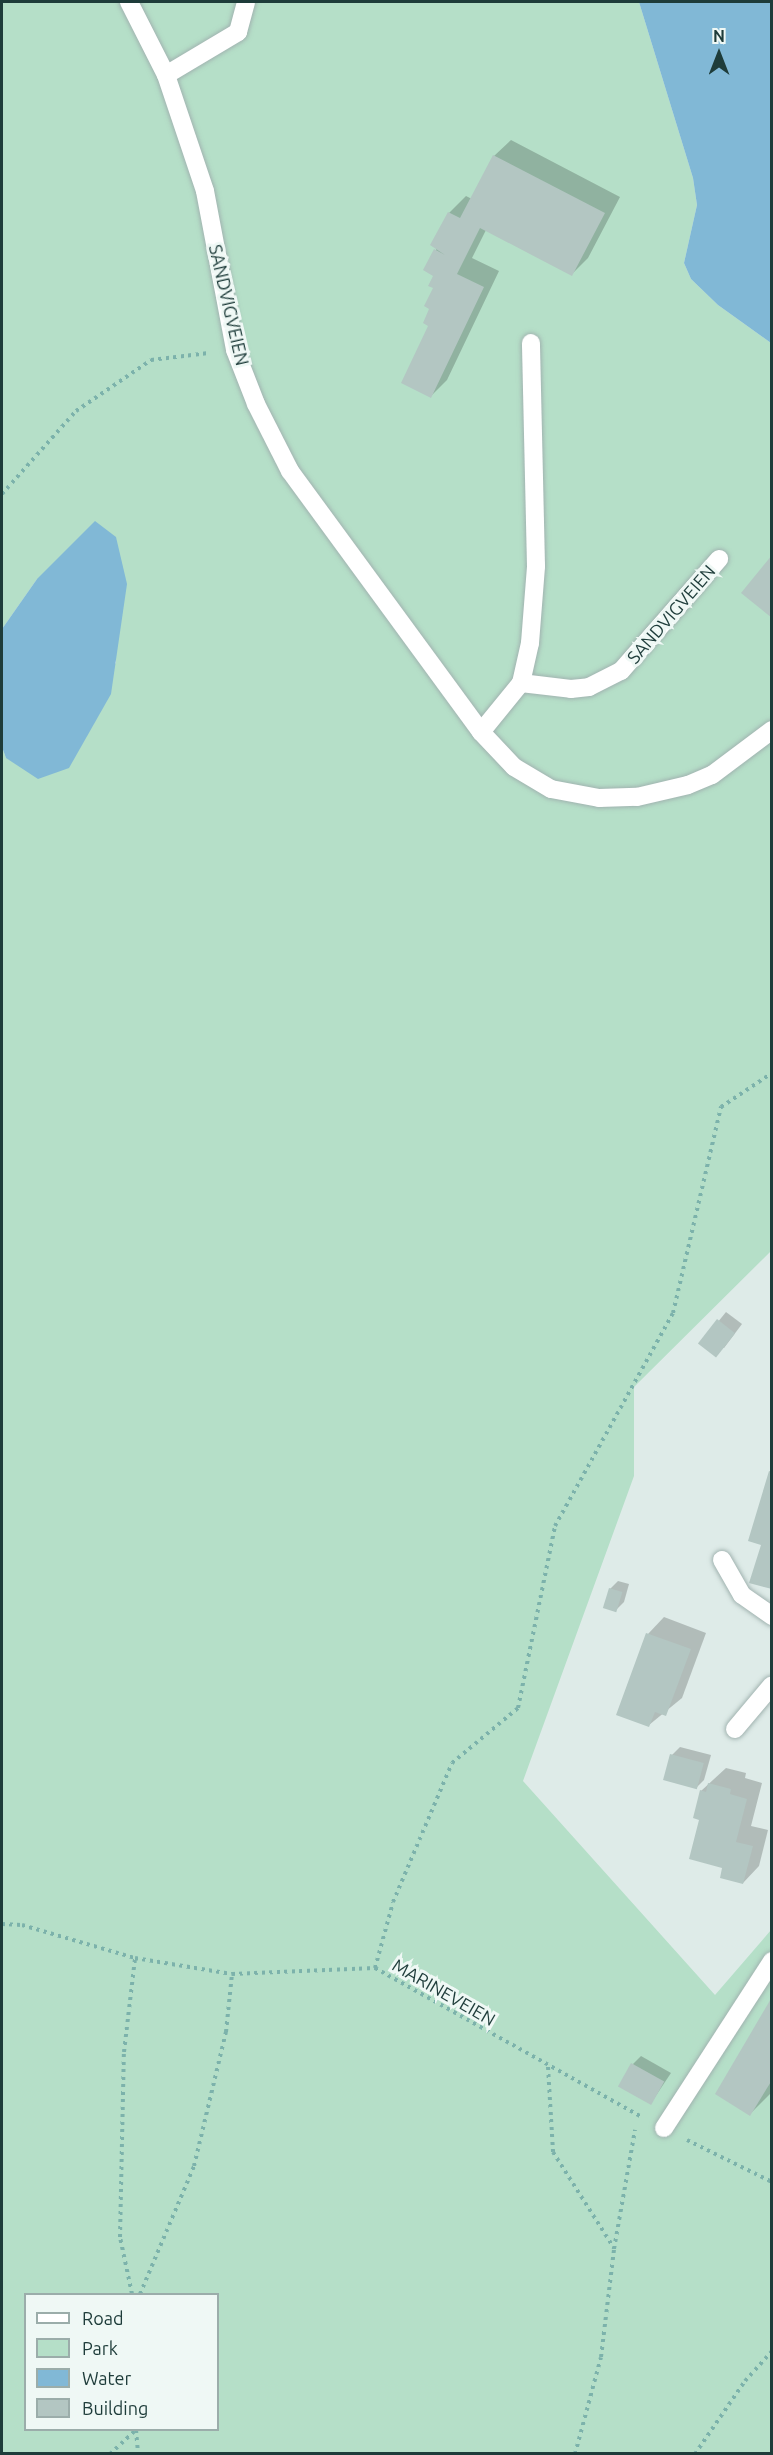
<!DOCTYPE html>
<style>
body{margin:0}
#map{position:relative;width:773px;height:2455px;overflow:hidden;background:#deebe8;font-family:Ubuntu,sans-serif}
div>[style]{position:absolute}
.green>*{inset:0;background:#b5dfc8}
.water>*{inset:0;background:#81b8d6}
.shadow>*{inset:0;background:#0003}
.building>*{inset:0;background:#b3c6c2;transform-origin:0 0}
.path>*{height:4px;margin-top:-2px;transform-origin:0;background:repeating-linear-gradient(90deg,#7cb2ab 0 3px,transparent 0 7.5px)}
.roads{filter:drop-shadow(0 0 2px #a1b3b0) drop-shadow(0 0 2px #a1b3b0)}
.lane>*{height:18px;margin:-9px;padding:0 9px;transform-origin:9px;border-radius:9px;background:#fff}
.street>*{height:18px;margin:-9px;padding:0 9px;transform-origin:9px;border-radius:9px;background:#fff}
.secondary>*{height:18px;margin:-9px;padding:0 9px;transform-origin:9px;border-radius:9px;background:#fff}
span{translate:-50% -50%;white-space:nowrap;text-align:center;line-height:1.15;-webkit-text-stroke:6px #eff8f5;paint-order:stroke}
.street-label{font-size:18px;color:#1e3c3a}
.frame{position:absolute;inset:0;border:3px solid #1e3c3a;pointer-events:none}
.legend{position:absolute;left:24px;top:2293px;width:195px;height:138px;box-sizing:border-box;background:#eff8f5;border:2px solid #9badaa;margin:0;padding:8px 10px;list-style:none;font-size:18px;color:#1e3c3a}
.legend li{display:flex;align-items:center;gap:12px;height:30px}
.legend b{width:30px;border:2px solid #9badaa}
.north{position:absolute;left:689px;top:24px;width:60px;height:60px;-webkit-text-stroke:4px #eff8f5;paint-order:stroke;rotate:0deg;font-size:16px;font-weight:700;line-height:24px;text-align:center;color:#1e3c3a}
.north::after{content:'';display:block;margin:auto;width:21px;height:27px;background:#1e3c3a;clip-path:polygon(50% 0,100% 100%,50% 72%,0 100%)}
</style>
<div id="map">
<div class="green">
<div style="clip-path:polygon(evenodd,2px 2px,639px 2px,693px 178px,697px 205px,684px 263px,691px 279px,718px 305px,771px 343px,771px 1251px,634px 1387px,634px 1476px,523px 1781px,715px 1995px,771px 1930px,771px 2453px,2px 2453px,2px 747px,6px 758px,116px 663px,116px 647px,37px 579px,2px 629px,2px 2px,26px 2294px,218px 2294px,218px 2430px,26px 2430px,26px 2294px)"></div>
</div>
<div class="water">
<div style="clip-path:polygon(639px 2px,771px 2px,771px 343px,718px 305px,691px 279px,684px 263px,697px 205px,693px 178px)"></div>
<div style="clip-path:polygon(95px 521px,116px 537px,127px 584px,111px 694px,69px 768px,38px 779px,6px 758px,2px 747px,2px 629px,37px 579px)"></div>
</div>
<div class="shadow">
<div style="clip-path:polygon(511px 140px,620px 197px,588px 258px,572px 274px,486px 230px,472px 258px,499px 271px,447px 380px,431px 396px,430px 325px,435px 275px,425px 270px,437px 248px,432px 245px,449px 213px,466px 196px,472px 199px,494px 156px)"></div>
<div style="clip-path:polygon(726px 1312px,742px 1324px,724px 1348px,700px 1344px)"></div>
<div style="clip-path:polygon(618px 1581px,629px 1584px,624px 1602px,616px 1610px,610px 1589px)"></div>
<div style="clip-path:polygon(664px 1617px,706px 1633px,682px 1698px,649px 1725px,648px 1634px)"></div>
<div style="clip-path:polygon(680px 1747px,711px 1755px,704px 1780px,696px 1788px,672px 1755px)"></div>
<div style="clip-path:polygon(726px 1768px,746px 1773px,745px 1778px,762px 1783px,751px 1826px,768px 1830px,759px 1866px,743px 1883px,724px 1867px,701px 1819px,701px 1791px)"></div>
<div style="clip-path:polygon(772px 2000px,772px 2092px,750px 2114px)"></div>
<div style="clip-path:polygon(641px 2056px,671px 2073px,651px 2103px,633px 2064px)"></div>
</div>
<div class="building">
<div style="clip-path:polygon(493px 155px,605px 213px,572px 276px,480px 228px,457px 274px,484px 287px,431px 398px,401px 383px,428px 326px,423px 323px,429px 309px,424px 306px,433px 288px,428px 286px,433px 276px,423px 270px,434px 249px,445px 255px,430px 245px,448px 212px,460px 218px)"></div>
<div style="clip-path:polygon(772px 555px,772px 618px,741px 593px)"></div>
<div style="left:717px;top:1319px;width:23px;height:31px;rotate:38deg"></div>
<div style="clip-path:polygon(769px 1471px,772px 1472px,772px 1589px,749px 1583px,761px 1545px,748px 1541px)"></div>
<div style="left:609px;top:1588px;width:14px;height:21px;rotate:17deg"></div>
<div style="clip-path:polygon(646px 1633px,691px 1649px,666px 1716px,655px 1712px,649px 1727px,616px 1715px)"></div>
<div style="left:670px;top:1754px;width:35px;height:27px;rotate:15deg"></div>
<div style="clip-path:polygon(708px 1783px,731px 1789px,730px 1794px,747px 1799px,736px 1842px,753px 1846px,743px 1884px,720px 1878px,722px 1868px,689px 1859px,699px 1820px,693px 1818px,700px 1790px,706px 1792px)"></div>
<div style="clip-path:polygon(772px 1997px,772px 2080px,750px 2116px,715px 2094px)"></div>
<div style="left:631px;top:2063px;width:38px;height:27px;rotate:29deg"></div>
</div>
<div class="path">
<div style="left:2px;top:494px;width:111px;rotate:-48.3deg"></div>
<div style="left:76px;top:411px;width:91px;rotate:-34.2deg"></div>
<div style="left:151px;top:360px;width:58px;rotate:-6.9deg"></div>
<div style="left:2px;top:1924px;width:20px;rotate:3deg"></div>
<div style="left:22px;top:1925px;width:118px;rotate:16.3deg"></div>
<div style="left:135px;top:1958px;width:98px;rotate:9.4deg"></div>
<div style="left:232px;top:1974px;width:143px;rotate:-2.4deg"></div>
<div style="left:375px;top:1968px;width:304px;rotate:29.2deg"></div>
<div style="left:375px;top:1968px;width:68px;rotate:-74.7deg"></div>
<div style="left:393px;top:1902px;width:151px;rotate:-67deg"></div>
<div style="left:452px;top:1763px;width:86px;rotate:-39.8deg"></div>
<div style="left:518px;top:1708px;width:186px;rotate:-78.5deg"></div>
<div style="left:555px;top:1526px;width:244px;rotate:-61deg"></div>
<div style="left:673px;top:1313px;width:212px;rotate:-76.9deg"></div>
<div style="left:721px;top:1107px;width:61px;rotate:-33.7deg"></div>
<div style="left:548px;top:2067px;width:85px;rotate:86.6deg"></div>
<div style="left:553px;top:2152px;width:114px;rotate:57.6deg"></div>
<div style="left:687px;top:2140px;width:95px;rotate:26.3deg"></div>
<div style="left:132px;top:2294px;width:58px;rotate:-101.9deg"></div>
<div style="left:120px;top:2237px;width:185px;rotate:-88.8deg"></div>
<div style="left:124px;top:2052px;width:95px;rotate:-83.3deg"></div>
<div style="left:140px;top:2294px;width:139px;rotate:-67.1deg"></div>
<div style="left:194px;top:2166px;width:138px;rotate:-76.6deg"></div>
<div style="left:226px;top:2032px;width:58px;rotate:-84.1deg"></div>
<div style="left:136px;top:2430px;width:24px;rotate:85deg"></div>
<div style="left:110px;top:2454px;width:35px;rotate:-43deg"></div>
<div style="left:575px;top:2454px;width:100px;rotate:-75deg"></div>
<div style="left:601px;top:2357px;width:109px;rotate:-83.1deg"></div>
<div style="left:614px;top:2249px;width:121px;rotate:-80deg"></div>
<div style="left:695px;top:2454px;width:88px;rotate:-55.6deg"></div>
<div style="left:745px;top:2381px;width:40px;rotate:-48deg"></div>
</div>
<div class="roads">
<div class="lane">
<div style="left:166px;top:75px;width:84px;rotate:-30.8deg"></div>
<div style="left:238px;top:32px;width:31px;rotate:-75deg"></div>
<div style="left:521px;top:683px;width:50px;rotate:6.8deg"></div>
<div style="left:571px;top:689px;width:18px;rotate:-6deg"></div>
<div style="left:589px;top:687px;width:36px;rotate:-27deg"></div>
<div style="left:621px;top:671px;width:149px;rotate:-48.8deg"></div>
<div style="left:481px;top:732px;width:63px;rotate:-50.8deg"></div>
<div style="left:521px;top:683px;width:41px;rotate:-77.3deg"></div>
<div style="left:530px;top:643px;width:77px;rotate:-85.5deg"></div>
<div style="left:536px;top:566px;width:223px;rotate:-91.3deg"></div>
<div style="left:722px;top:1560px;width:40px;rotate:60.3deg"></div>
<div style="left:742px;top:1595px;width:37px;rotate:35deg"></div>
<div style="left:664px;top:2128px;width:199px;rotate:-57.1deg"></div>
</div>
<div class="street">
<div style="left:735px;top:1729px;width:57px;rotate:-49.9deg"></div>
</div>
<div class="secondary">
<div style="left:129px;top:2px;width:82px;rotate:63.1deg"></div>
<div style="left:166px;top:75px;width:122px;rotate:71.4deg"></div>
<div style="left:205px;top:191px;width:162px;rotate:79.3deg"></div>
<div style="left:235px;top:350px;width:58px;rotate:68.7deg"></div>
<div style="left:256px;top:404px;width:75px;rotate:63.1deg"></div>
<div style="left:290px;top:471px;width:323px;rotate:53.8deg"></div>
<div style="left:481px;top:732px;width:48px;rotate:46.7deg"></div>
<div style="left:514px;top:767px;width:43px;rotate:30.7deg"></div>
<div style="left:551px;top:789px;width:49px;rotate:10.6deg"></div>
<div style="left:599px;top:798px;width:38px;rotate:-2deg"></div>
<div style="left:637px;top:797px;width:52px;rotate:-13.2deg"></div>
<div style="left:688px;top:785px;width:26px;rotate:-23deg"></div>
<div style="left:712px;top:775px;width:75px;rotate:-36.9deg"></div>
</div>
</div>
<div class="street-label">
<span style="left:229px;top:305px;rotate:77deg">SANDVIGVEIEN</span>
<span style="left:671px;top:614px;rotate:-49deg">SANDVIGVEIEN</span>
<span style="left:444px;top:1992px;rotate:30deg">MARINEVEIEN</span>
</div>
<div class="frame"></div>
<ul class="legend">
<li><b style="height:8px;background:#fff"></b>Road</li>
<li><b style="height:16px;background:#b5dfc8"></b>Park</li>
<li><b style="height:16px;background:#81b8d6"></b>Water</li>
<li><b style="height:16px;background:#b3c6c2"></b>Building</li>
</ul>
<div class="north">N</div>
</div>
